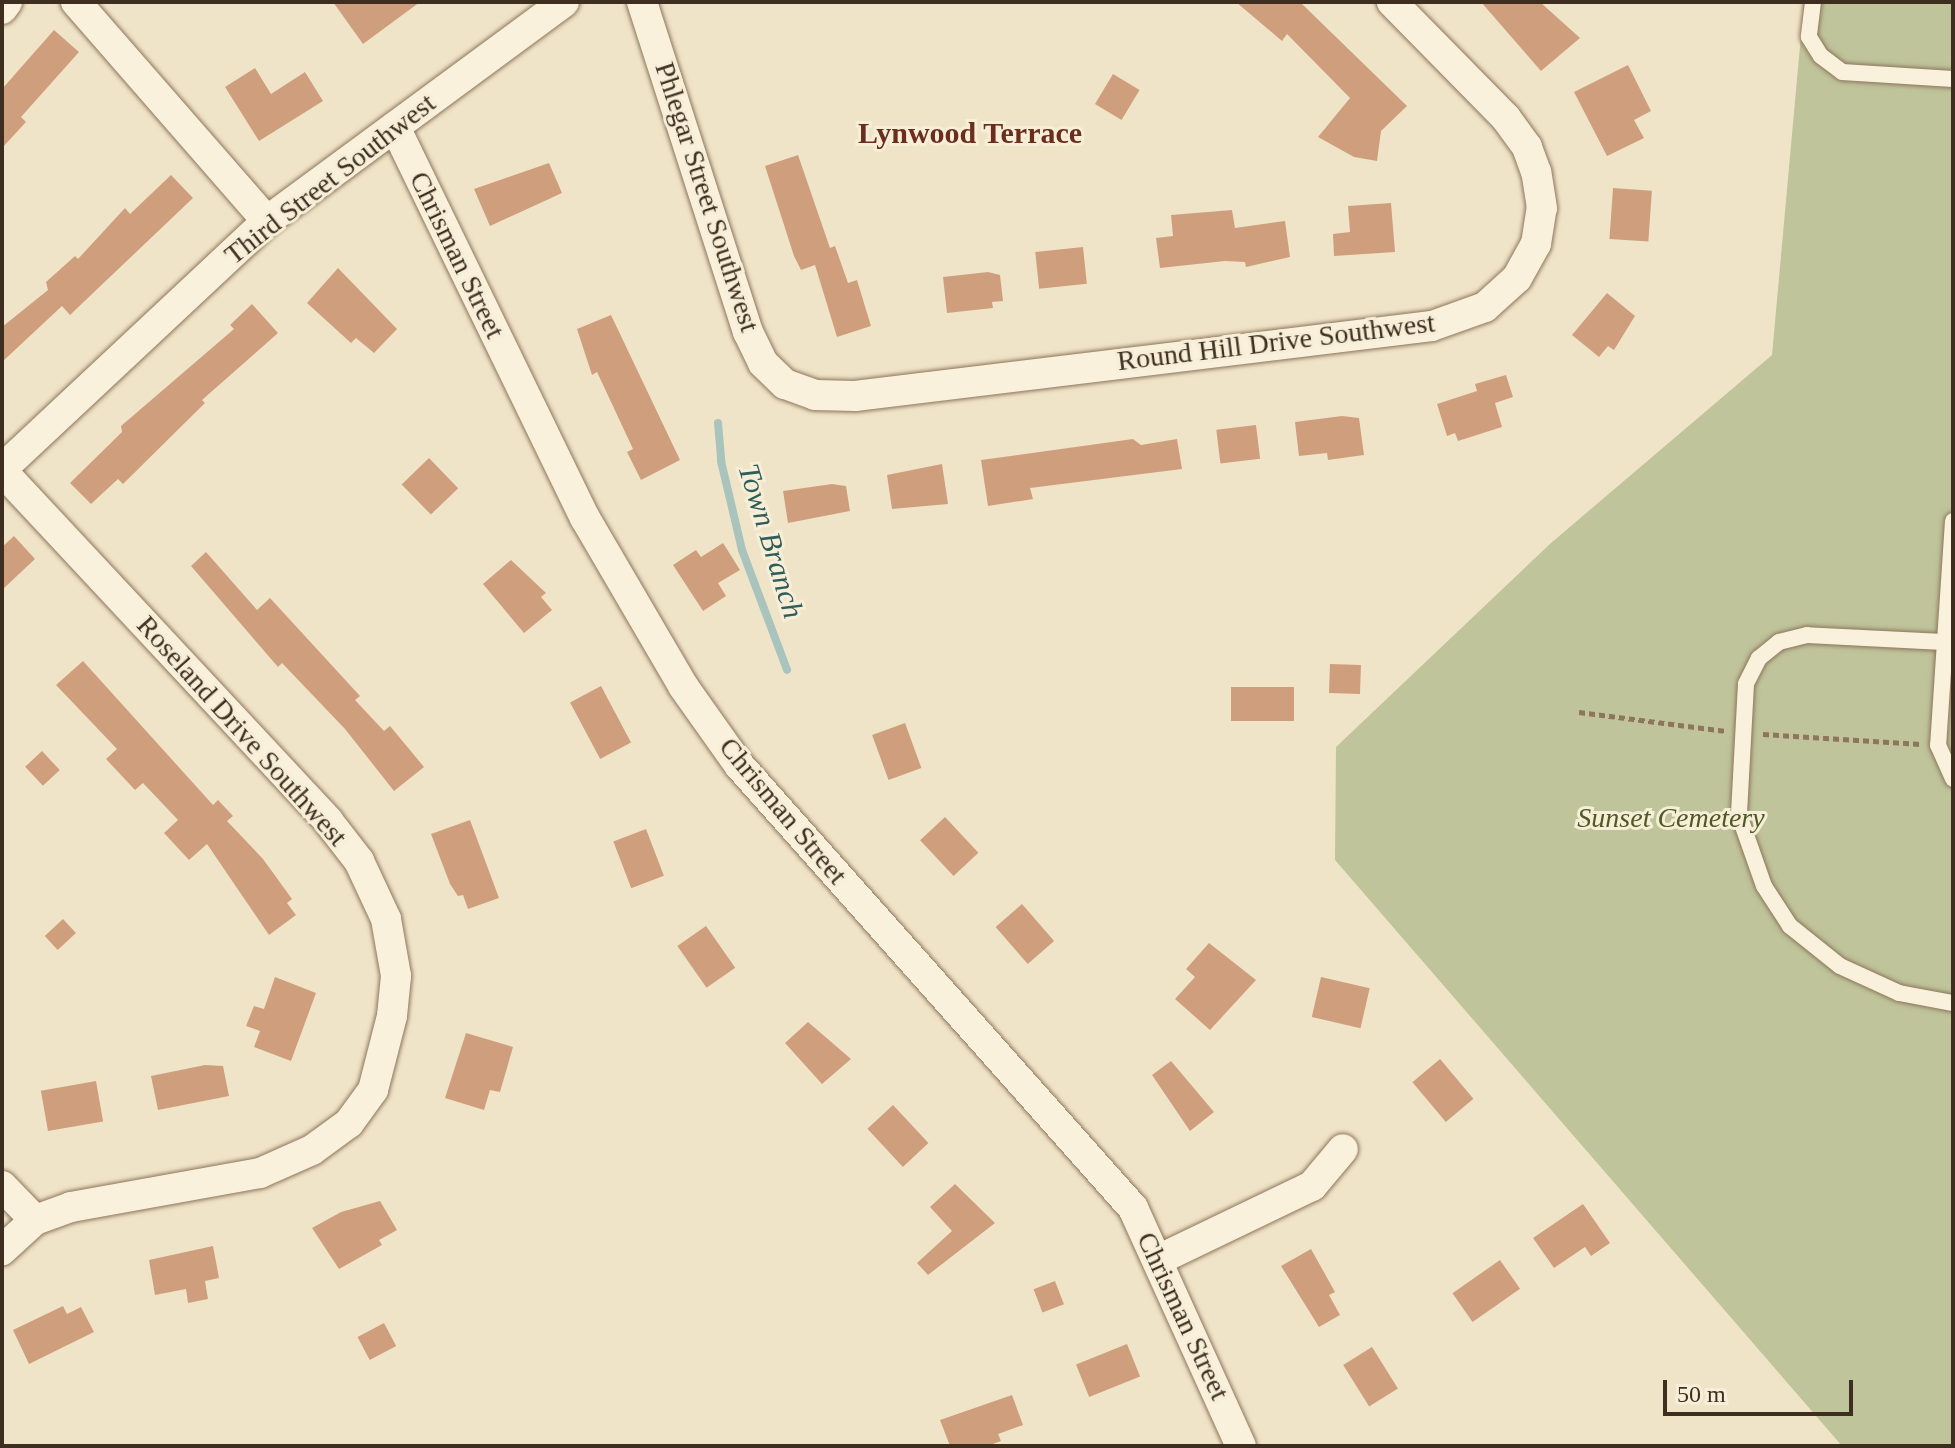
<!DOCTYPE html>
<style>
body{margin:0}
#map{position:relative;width:1955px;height:1448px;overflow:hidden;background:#f0e4c8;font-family:Georgia,serif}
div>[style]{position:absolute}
.cemetery>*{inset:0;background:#bfc49a}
.stream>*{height:8px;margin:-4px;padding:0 4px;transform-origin:4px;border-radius:4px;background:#a9c4bc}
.building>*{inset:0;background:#cf9f7d;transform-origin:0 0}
.path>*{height:5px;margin-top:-2.5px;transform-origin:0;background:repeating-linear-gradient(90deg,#8d765c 0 6px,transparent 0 10px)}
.roads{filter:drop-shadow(0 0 2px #8d765c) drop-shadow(0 0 2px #8d765c)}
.service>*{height:16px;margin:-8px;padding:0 8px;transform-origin:8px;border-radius:8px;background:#faf1dc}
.minor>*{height:30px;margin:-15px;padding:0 15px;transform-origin:15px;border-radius:15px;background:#faf1dc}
span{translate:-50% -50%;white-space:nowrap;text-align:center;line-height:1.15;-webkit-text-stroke:6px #f7eed8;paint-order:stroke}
.street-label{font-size:28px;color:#3d2e20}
.park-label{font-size:28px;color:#4d5a26;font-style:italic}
.neighbourhood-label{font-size:30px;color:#6b2e1e;font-weight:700}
.water-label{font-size:30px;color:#2f5d5a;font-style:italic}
.frame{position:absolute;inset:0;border:4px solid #3d2e20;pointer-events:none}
.scale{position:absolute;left:1663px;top:1380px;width:190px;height:36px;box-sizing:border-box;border:4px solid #3d2e20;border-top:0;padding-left:10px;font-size:24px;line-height:28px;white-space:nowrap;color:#3d2e20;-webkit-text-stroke:6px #f7eed8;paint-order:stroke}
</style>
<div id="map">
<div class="cemetery">
<div style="clip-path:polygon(1804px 2px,1953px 2px,1953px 1446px,1842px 1446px,1335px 860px,1336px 747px,1551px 543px,1772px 355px)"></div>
</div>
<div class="stream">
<div style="left:718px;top:423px;width:38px;rotate:85deg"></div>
<div style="left:721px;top:461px;width:91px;rotate:76.7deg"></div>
<div style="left:742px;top:550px;width:128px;rotate:69.4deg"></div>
</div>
<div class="building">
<div style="clip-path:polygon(333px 2px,420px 2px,363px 44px)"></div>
<div style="clip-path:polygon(1236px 2px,1300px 2px,1407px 106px,1381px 131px,1377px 161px,1354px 157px,1318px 137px,1350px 98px,1287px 34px,1282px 41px)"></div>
<div style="clip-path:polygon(1481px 2px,1540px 2px,1580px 38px,1541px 71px)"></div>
<div style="clip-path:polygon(54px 30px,79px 52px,21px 117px,26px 122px,2px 148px,2px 89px)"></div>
<div style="clip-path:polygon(1628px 65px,1651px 111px,1634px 120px,1644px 138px,1607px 156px,1574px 92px)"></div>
<div style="clip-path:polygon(255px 68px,271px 94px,305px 72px,323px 101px,259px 141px,225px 87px)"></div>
<div style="left:1113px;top:74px;width:31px;height:35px;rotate:31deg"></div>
<div style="clip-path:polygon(798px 155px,830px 248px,835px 246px,848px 283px,857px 280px,871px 326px,837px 337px,815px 265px,801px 270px,794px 256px,765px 166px)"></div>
<div style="clip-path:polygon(549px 163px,562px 193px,490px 226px,474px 189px)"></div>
<div style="clip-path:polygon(171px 175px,193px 198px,70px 315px,62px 306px,2px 362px,2px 327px,48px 290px,46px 282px,75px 256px,78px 259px,125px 208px,130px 214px)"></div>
<div style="left:1613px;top:188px;width:39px;height:51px;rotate:4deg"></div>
<div style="clip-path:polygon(1391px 203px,1395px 252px,1334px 256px,1333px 234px,1350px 232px,1348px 206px)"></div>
<div style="clip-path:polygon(1232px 210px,1235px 228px,1285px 221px,1290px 257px,1246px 267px,1245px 262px,1225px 261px,1160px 268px,1156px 238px,1173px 236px,1171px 215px)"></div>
<div style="left:1083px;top:247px;width:37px;height:48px;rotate:84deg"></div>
<div style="clip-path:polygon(338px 268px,397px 329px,374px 353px,356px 338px,351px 343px,307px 303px)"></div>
<div style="clip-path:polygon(988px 272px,1000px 275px,1003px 301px,992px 302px,993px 308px,947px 313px,943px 277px)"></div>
<div style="clip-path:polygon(1607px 293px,1635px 316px,1614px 350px,1608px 346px,1599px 357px,1572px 335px)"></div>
<div style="clip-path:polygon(252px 304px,278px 333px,202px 400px,205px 403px,123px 484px,118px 479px,91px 504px,70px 483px,122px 432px,121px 426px,234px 329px,230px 325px)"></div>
<div style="clip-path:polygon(611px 315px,680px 460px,641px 480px,627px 452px,633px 449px,597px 372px,592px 375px,577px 329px)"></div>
<div style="clip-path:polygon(1506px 375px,1513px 397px,1495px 403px,1502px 427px,1458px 441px,1455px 433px,1447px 436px,1437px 404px,1477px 391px,1475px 384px)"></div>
<div style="clip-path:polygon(1342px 416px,1359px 418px,1364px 455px,1328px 460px,1327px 453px,1299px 456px,1295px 422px)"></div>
<div style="left:1256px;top:425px;width:34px;height:40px;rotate:83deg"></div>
<div style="clip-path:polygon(1133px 439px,1141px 445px,1177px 439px,1182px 469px,1030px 488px,1033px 499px,988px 506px,981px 460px)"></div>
<div style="left:429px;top:458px;width:42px;height:38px;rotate:46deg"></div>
<div style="clip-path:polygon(942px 464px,948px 504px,892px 509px,887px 475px)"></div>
<div style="clip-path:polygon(832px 484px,846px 486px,850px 511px,788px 523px,783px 491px)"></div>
<div style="clip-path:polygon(14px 536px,35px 559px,2px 590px,2px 547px)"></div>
<div style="clip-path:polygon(723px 543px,740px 570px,718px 583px,726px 596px,703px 611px,673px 565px,696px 550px,701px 557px)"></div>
<div style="clip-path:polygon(206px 552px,257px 610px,270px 598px,360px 696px,355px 700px,384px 731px,390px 726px,424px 767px,394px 791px,345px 729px,282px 663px,278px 667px,191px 566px)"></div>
<div style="clip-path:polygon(511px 560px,546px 593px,541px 597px,552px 610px,524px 633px,483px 584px)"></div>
<div style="clip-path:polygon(83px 661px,213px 805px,218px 800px,233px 816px,227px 821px,263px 859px,292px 899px,287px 903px,296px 915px,269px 935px,207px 844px,189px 860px,164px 833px,178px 820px,143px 783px,135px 790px,106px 759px,117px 749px,56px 685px)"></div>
<div style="left:1330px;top:664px;width:31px;height:29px;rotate:2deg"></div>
<div style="left:601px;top:686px;width:64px;height:35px;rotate:62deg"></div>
<div style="left:1231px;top:687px;width:63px;height:34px"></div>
<div style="left:905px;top:723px;width:48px;height:35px;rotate:70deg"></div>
<div style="left:42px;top:751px;width:26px;height:23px;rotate:47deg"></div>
<div style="left:945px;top:817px;width:49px;height:34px;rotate:47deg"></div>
<div style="clip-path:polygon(470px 820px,499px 898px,468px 909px,463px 895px,458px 896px,450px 884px,431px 834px)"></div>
<div style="left:646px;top:829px;width:50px;height:35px;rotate:69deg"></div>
<div style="left:1022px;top:904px;width:49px;height:35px;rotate:49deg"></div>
<div style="left:63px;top:919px;width:19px;height:25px;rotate:47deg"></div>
<div style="left:706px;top:926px;width:51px;height:35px;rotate:55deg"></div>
<div style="clip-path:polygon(1209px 943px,1256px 980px,1210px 1030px,1175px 999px,1195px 977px,1186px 969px)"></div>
<div style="clip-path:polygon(275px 977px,316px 993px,291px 1061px,254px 1047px,260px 1031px,246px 1026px,254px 1006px,264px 1009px)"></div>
<div style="left:1321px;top:977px;width:50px;height:41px;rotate:13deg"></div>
<div style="clip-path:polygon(808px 1022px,851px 1059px,822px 1084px,785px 1043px)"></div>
<div style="clip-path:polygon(466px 1033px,513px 1047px,500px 1092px,490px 1090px,484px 1110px,445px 1098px)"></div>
<div style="left:1440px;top:1059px;width:52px;height:36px;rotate:50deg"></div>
<div style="clip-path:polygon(1171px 1061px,1214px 1112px,1190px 1131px,1152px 1075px)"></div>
<div style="clip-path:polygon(205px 1065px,223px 1066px,229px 1096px,158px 1110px,151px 1076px)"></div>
<div style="left:96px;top:1081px;width:41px;height:56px;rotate:80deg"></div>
<div style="left:893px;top:1105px;width:52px;height:35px;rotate:47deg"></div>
<div style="clip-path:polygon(955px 1184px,995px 1223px,928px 1275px,917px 1263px,952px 1231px,930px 1207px)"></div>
<div style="clip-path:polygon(380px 1201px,397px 1230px,379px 1240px,382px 1245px,339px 1269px,312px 1228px,341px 1212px)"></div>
<div style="clip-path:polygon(1583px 1204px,1610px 1243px,1591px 1256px,1585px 1247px,1554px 1268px,1533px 1238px)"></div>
<div style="clip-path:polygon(213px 1246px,219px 1278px,205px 1281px,208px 1299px,188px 1303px,186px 1289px,155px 1295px,149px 1260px)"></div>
<div style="clip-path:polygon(1311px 1249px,1335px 1292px,1329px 1295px,1340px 1315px,1319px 1327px,1281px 1266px)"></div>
<div style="left:1500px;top:1260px;width:35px;height:58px;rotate:55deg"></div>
<div style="left:1055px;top:1281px;width:25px;height:23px;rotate:69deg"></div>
<div style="clip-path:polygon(63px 1306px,67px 1314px,81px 1307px,94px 1332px,29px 1364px,13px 1330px)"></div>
<div style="left:384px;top:1323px;width:26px;height:30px;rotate:62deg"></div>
<div style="left:1127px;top:1344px;width:35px;height:55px;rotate:68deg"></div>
<div style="left:1372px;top:1347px;width:49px;height:34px;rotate:58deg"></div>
<div style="clip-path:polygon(1012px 1395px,1023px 1425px,998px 1434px,1001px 1441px,987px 1446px,950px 1446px,940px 1420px)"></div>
</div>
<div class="path">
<div style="left:1579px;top:712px;width:148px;rotate:7.4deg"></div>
<div style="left:1763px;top:734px;width:158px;rotate:3.6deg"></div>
</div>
<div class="roads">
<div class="service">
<div style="left:1813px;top:2px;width:35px;rotate:97deg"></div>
<div style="left:1809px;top:37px;width:22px;rotate:58deg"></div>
<div style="left:1821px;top:56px;width:26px;rotate:37deg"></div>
<div style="left:1842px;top:72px;width:111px;rotate:3.6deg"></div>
<div style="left:1953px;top:521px;width:225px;rotate:93.8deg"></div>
<div style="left:1938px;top:745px;width:37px;rotate:66deg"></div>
<div style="left:1943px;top:642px;width:136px;rotate:-177.1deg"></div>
<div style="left:1807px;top:635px;width:29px;rotate:166deg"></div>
<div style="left:1779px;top:642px;width:26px;rotate:141deg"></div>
<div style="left:1759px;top:658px;width:29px;rotate:117deg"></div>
<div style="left:1746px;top:684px;width:131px;rotate:93.1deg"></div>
<div style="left:1739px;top:815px;width:75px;rotate:70.6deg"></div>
<div style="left:1764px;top:886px;width:48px;rotate:57deg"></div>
<div style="left:1790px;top:926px;width:64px;rotate:38.7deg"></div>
<div style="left:1840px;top:966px;width:65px;rotate:24.6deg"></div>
<div style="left:1899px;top:993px;width:55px;rotate:10.5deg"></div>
</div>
<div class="minor">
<div style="left:76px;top:2px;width:291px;rotate:48.9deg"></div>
<div style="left:642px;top:2px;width:347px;rotate:72.2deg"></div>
<div style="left:748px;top:332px;width:34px;rotate:64deg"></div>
<div style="left:763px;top:363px;width:30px;rotate:44deg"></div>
<div style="left:785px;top:384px;width:32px;rotate:20deg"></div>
<div style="left:815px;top:395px;width:40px;rotate:1.4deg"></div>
<div style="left:855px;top:396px;width:581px;rotate:-6.92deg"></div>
<div style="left:1432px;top:326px;width:56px;rotate:-19.7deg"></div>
<div style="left:1485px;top:307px;width:43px;rotate:-42.2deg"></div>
<div style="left:1517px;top:278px;width:39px;rotate:-61deg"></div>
<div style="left:1536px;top:244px;width:36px;rotate:-81deg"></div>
<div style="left:1542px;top:208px;width:36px;rotate:-99deg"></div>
<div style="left:1536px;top:172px;width:27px;rotate:-110deg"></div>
<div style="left:1527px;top:147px;width:36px;rotate:-126deg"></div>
<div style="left:1506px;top:118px;width:163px;rotate:-134.5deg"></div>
<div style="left:2px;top:9px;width:9px;rotate:-54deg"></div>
<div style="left:395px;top:127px;width:435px;rotate:64.1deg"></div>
<div style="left:585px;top:518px;width:194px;rotate:59.7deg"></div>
<div style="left:683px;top:686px;width:97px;rotate:54.7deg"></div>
<div style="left:739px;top:765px;width:593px;rotate:48.35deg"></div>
<div style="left:1133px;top:1208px;width:261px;rotate:65.6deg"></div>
<div style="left:2px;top:469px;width:363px;rotate:-43.1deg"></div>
<div style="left:267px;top:221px;width:369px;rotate:-36.4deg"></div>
<div style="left:2px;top:471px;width:478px;rotate:47deg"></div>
<div style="left:328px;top:821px;width:51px;rotate:52.2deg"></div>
<div style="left:359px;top:861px;width:64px;rotate:65deg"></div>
<div style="left:386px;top:919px;width:58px;rotate:80deg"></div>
<div style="left:396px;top:976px;width:40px;rotate:95.7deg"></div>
<div style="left:392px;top:1016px;width:76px;rotate:104.4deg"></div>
<div style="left:373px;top:1090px;width:41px;rotate:126deg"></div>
<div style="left:349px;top:1123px;width:46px;rotate:143.9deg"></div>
<div style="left:312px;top:1150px;width:57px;rotate:156.1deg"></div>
<div style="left:260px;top:1173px;width:192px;rotate:169.8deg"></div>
<div style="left:71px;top:1207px;width:38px;rotate:160deg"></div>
<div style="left:35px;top:1220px;width:45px;rotate:137.7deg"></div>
<div style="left:2px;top:1186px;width:47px;rotate:45.9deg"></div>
<div style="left:1160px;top:1259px;width:169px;rotate:-25.7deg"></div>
<div style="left:1312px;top:1186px;width:48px;rotate:-50deg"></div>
</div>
</div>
<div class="street-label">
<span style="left:330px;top:179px;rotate:-38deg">Third Street Southwest</span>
<span style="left:707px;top:197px;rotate:72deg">Phlegar Street Southwest</span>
<span style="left:457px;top:255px;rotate:64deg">Chrisman Street</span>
<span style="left:1276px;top:342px;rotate:-7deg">Round Hill Drive Southwest</span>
<span style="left:242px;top:731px;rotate:48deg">Roseland Drive Southwest</span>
<span style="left:783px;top:811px;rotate:50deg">Chrisman Street</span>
<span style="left:1183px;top:1316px;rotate:65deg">Chrisman Street</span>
</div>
<div class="park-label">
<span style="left:1671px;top:818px">Sunset Cemetery</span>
</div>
<div class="neighbourhood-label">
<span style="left:970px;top:133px">Lynwood Terrace</span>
</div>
<div class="water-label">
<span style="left:771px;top:541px;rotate:73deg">Town Branch</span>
</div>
<div class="frame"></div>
<div class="scale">50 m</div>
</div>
